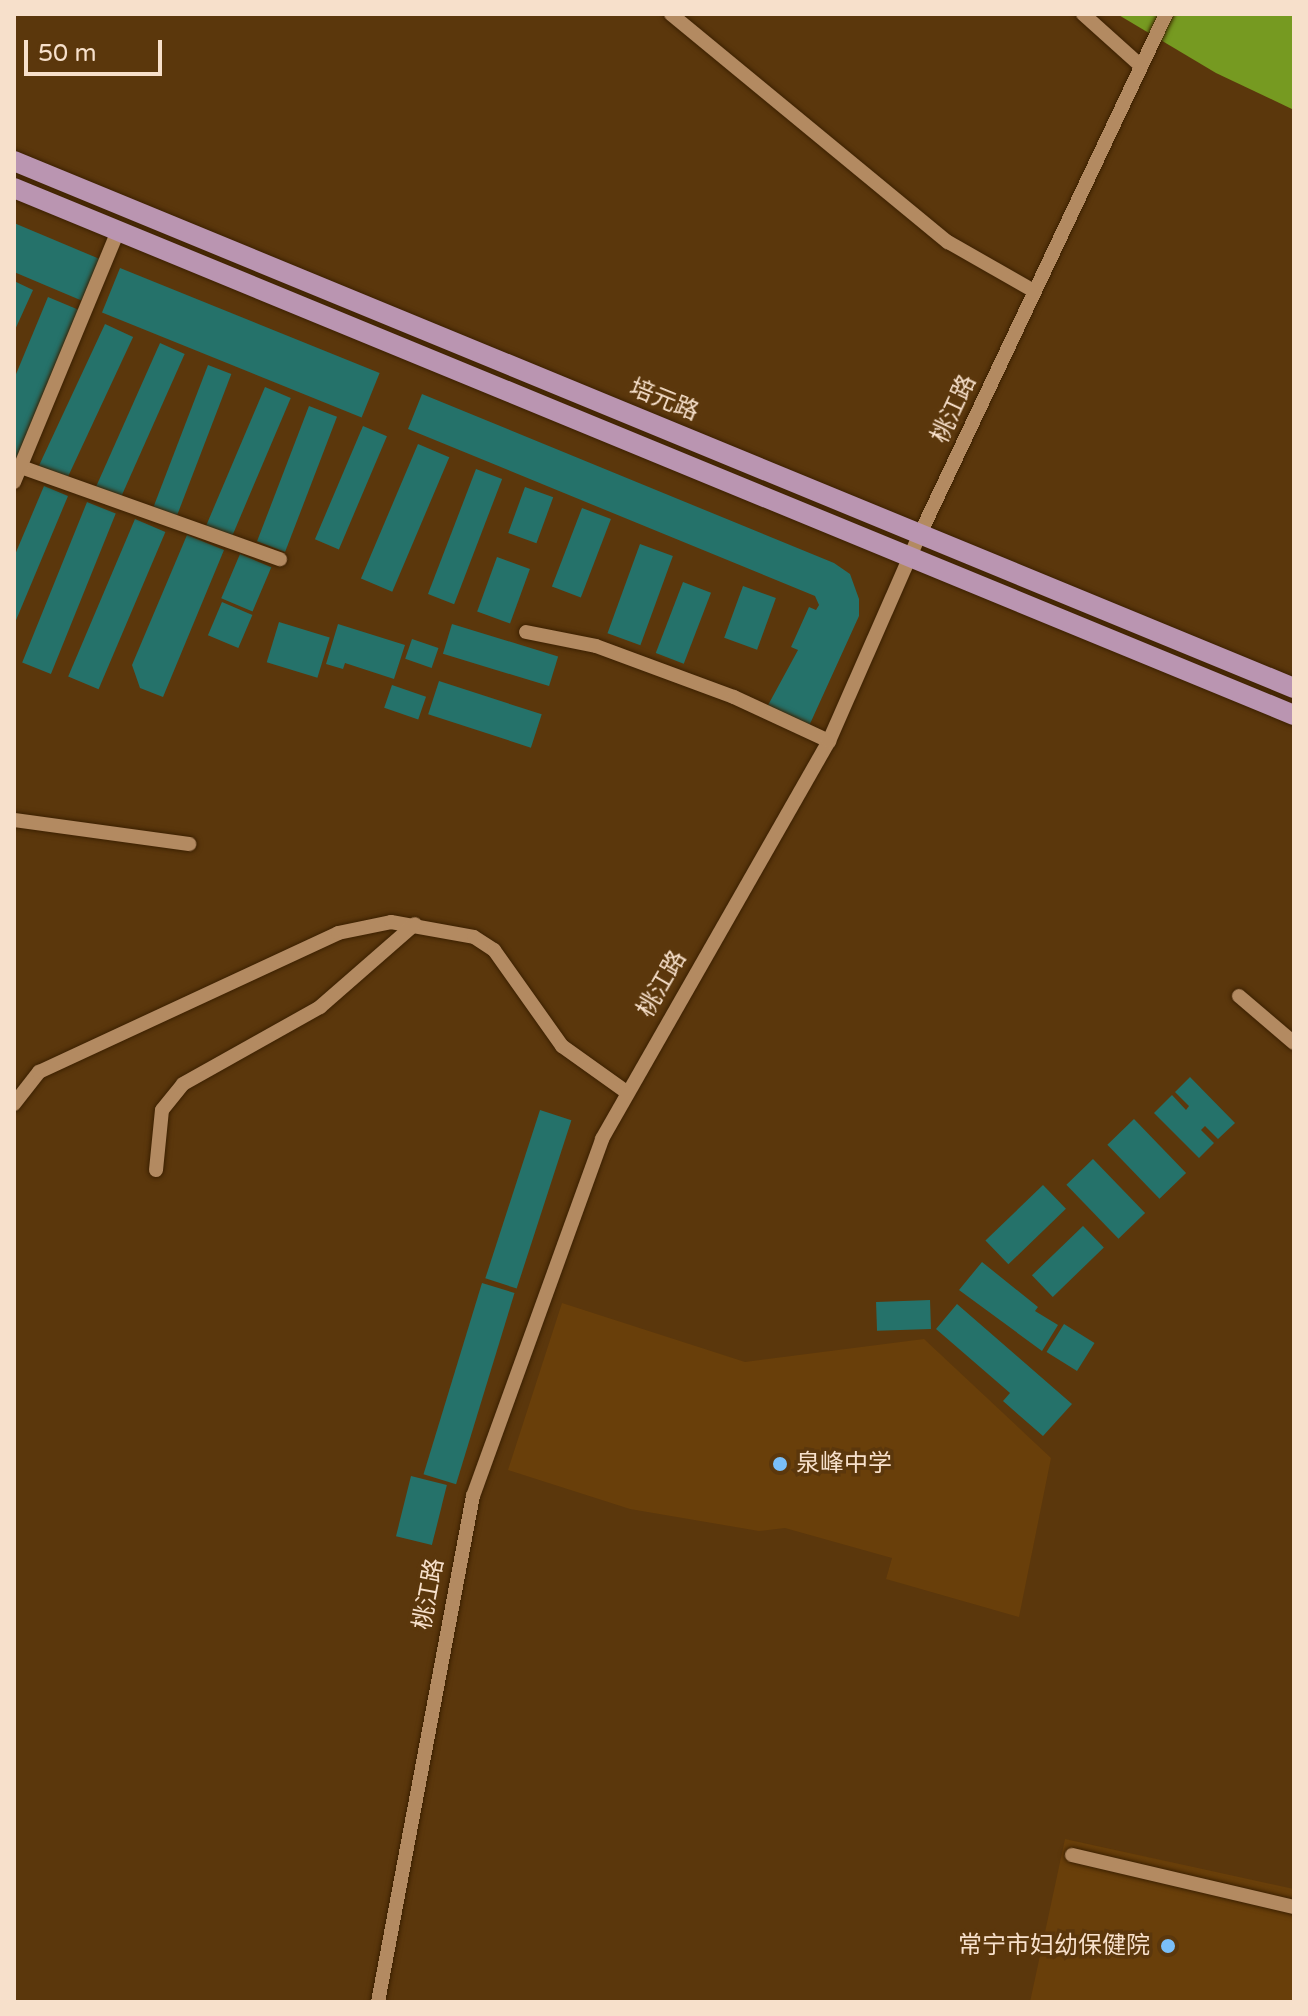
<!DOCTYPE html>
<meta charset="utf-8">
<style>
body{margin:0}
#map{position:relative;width:1308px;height:2016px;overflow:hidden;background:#5b370c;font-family:"Varela Round","Noto Sans SC",sans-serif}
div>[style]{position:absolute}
.built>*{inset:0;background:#693f0a}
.water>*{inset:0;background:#769a21}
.building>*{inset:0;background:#25726a;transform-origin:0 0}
.roads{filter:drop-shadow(0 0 2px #3b2001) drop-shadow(0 0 2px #3b2001)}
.minor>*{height:14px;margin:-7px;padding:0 7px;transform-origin:7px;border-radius:7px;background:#b38a61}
.major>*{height:20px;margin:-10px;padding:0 10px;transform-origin:10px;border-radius:10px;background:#ba95b1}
.dots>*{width:22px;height:22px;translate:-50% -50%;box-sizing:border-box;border:4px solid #5b370c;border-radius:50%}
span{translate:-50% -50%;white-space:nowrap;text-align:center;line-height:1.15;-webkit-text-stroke:7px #5b370c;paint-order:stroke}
.street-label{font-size:24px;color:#f7e0cb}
.poi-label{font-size:24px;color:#f7e0cb}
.left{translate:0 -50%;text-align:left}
.right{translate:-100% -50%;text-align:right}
.frame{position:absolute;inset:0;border:16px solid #f7e0cb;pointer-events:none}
.scale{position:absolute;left:24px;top:40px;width:138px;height:36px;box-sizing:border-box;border:4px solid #f7e0cb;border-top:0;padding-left:10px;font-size:24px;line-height:28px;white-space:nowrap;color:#f7e0cb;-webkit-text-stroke:6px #5b370c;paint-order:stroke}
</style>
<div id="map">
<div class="built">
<div style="clip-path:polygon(562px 1303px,745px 1362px,924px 1339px,1051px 1458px,1019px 1617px,886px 1579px,892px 1558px,785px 1528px,759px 1531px,630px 1509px,508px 1470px)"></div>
<div style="clip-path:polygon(1065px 1839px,1294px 1889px,1294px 2002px,1030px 2002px)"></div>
</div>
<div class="water">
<div style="clip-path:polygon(1117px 14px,1294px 14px,1294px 110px,1216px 73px)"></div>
</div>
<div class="building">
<div style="clip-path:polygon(14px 223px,102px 260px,85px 302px,14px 272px)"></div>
<div style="left:120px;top:268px;width:280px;height:48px;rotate:22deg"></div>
<div style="clip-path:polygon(14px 281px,33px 290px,14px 332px)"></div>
<div style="clip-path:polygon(48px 297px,79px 310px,14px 465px,14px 379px)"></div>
<div style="left:105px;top:324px;width:31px;height:158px;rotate:25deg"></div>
<div style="left:160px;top:343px;width:27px;height:160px;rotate:24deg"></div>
<div style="left:208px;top:365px;width:25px;height:153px;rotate:21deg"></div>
<div style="left:265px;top:387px;width:28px;height:151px;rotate:23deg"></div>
<div style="clip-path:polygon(422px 394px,834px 563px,850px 574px,859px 599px,859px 616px,809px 726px,767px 707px,798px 650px,791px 647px,809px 607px,816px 610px,819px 605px,815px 596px,408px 429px)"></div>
<div style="left:309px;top:406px;width:30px;height:145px;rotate:21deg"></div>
<div style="left:363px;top:426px;width:26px;height:123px;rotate:23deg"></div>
<div style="left:418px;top:444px;width:34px;height:146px;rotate:23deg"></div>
<div style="left:476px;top:469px;width:28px;height:134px;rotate:21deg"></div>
<div style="clip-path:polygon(44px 486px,68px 496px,14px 625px,14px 557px)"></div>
<div style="left:525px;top:487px;width:30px;height:49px;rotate:20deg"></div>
<div style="left:87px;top:502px;width:31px;height:173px;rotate:22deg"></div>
<div style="left:582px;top:508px;width:31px;height:84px;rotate:21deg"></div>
<div style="left:135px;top:519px;width:33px;height:171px;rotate:23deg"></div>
<div style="clip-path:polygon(187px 535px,224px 550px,163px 697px,140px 688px,132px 665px)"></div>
<div style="left:640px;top:544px;width:35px;height:95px;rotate:20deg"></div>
<div style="left:240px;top:554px;width:34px;height:48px;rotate:23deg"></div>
<div style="left:497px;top:557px;width:35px;height:58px;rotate:20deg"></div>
<div style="left:683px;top:582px;width:30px;height:76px;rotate:21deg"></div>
<div style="left:743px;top:586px;width:35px;height:55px;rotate:20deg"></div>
<div style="left:222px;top:602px;width:33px;height:36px;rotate:23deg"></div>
<div style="left:279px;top:622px;width:53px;height:42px;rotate:17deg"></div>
<div style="clip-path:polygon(338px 624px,405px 645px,394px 679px,345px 663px,343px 669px,326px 664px)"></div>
<div style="left:452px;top:624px;width:111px;height:31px;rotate:17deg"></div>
<div style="left:412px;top:639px;width:28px;height:21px;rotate:19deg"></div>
<div style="left:439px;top:681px;width:108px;height:35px;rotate:18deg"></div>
<div style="left:392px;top:685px;width:36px;height:24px;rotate:19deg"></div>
<div style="clip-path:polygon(1190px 1077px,1235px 1123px,1218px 1139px,1205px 1126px,1201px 1130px,1214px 1143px,1199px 1158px,1154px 1113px,1172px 1095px,1186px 1110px,1189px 1106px,1175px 1092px)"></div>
<div style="left:540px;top:1110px;width:33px;height:177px;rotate:18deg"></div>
<div style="left:1134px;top:1119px;width:75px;height:37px;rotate:46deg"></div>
<div style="left:1093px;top:1159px;width:75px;height:37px;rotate:46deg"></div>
<div style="left:1043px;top:1185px;width:33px;height:80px;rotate:46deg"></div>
<div style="left:1083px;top:1226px;width:30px;height:71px;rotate:46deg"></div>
<div style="clip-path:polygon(982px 1262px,1038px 1307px,1035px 1311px,1058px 1325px,1042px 1351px,959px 1290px)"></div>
<div style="left:482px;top:1283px;width:34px;height:200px;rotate:17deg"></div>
<div style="left:930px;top:1300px;width:29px;height:54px;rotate:88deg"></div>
<div style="clip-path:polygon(957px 1304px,1072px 1404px,1043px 1436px,1003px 1401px,1010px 1393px,936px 1329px)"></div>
<div style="left:1064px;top:1324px;width:36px;height:33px;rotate:32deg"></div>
<div style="left:411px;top:1476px;width:37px;height:62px;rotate:14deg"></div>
</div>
<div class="roads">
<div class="minor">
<div style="left:671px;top:14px;width:359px;rotate:39.5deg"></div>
<div style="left:948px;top:242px;width:99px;rotate:29.7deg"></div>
<div style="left:1083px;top:14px;width:78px;rotate:41.9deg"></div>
<div style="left:21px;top:467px;width:275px;rotate:19.6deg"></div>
<div style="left:14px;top:482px;width:272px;rotate:-67.5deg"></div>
<div style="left:526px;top:632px;width:71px;rotate:11.3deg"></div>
<div style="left:596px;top:646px;width:147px;rotate:20.3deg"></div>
<div style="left:734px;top:697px;width:105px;rotate:24.9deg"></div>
<div style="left:14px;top:820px;width:177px;rotate:7.8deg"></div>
<div style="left:1239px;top:996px;width:72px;rotate:40.5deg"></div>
<div style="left:14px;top:1104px;width:41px;rotate:-52deg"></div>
<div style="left:39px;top:1072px;width:330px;rotate:-24.9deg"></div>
<div style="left:338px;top:933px;width:54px;rotate:-11.7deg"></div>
<div style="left:391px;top:922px;width:84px;rotate:10.2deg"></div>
<div style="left:474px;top:937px;width:24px;rotate:33deg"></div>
<div style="left:494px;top:950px;width:118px;rotate:54.7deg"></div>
<div style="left:562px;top:1046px;width:77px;rotate:35.5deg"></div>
<div style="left:156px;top:1170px;width:60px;rotate:-84.3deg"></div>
<div style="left:162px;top:1110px;width:33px;rotate:-51deg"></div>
<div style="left:183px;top:1084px;width:157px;rotate:-29.3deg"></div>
<div style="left:320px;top:1007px;width:126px;rotate:-41.1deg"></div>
<div style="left:1072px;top:1855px;width:228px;rotate:13.2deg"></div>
<div style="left:378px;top:2002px;width:515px;rotate:-79.37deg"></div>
<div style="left:473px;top:1496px;width:380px;rotate:-70.1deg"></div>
<div style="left:602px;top:1139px;width:458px;rotate:-60.3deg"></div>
<div style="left:829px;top:741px;width:226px;rotate:-66.3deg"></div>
<div style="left:920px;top:534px;width:575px;rotate:-64.68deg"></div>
</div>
<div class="major">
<div style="left:14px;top:161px;width:1384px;rotate:22.38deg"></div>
<div style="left:14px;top:188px;width:1384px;rotate:22.38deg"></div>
</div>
</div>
<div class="dots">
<div style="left:780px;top:1464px;background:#7abff8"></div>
<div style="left:1168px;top:1946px;background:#7abff8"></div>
</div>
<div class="street-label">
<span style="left:664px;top:400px;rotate:22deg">培元路</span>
<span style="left:954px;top:409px;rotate:-65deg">桃江路</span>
<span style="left:662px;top:984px;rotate:-60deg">桃江路</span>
<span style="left:429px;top:1594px;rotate:-79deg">桃江路</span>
</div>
<div class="poi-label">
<span class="left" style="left:796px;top:1464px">泉峰中学</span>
<span class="right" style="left:1150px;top:1946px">常宁市妇幼保健院</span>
</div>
<div class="frame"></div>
<div class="scale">50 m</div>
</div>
